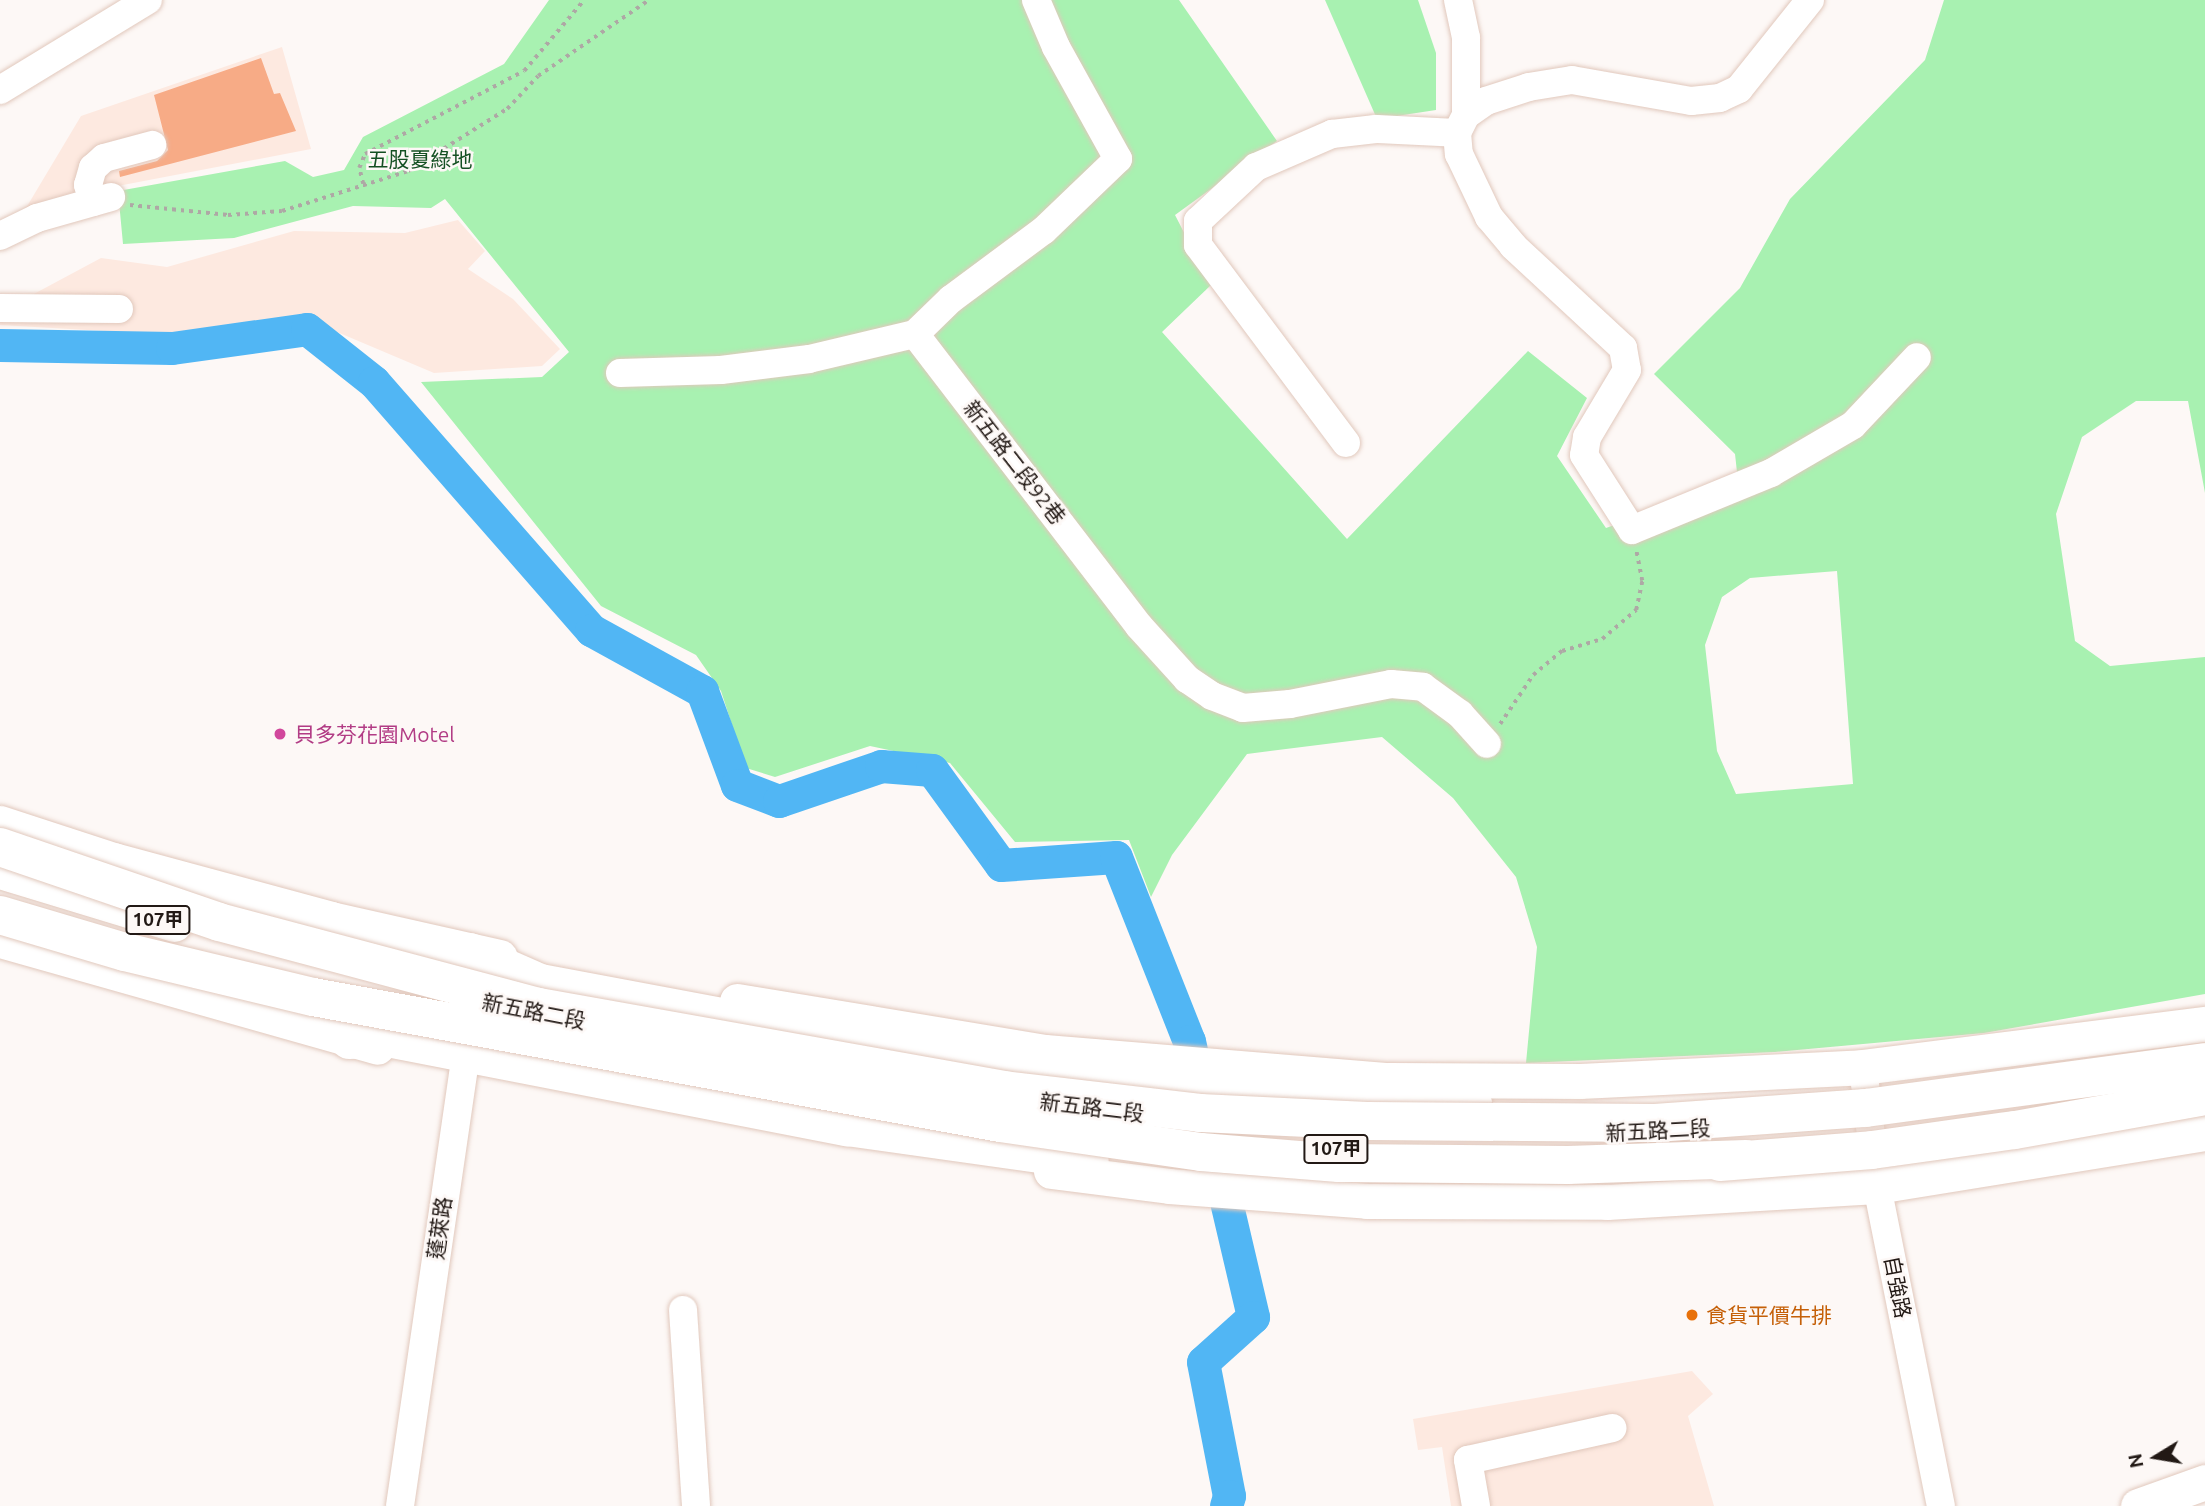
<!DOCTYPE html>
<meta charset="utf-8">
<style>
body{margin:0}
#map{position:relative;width:2205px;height:1506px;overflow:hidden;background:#fdf8f6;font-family:Ubuntu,"Noto Sans TC",sans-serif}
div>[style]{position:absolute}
.built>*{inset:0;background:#fde9e0}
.green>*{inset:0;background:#a8f1b1}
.river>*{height:33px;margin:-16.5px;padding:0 16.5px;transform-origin:16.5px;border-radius:16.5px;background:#51b6f4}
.building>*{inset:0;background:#f7ab86}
.path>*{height:3.5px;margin-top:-1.75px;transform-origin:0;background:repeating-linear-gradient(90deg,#aea8a5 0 3.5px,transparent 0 8.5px)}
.roads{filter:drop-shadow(0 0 2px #e1c8bc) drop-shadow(0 0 2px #e1c8bc)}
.minor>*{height:28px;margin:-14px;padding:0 14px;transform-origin:14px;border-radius:14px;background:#fff}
.major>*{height:35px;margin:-17.5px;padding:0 17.5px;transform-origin:17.5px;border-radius:17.5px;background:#fff}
.highway>*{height:38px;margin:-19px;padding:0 19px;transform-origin:19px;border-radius:19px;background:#fff}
.bridges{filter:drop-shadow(0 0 2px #e1c8bc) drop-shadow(0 0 2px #e1c8bc)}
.highway-bridge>*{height:38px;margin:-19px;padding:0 19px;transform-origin:19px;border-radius:19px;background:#fff}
.dots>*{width:19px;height:19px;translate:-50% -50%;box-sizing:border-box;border:4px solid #fdf8f6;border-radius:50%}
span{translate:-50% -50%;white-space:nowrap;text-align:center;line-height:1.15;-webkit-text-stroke:5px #fdf8f6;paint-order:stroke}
.shield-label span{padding:2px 5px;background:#fdf8f6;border:2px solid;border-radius:5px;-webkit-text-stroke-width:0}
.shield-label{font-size:19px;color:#221915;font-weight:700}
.park-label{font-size:21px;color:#145022}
.street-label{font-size:21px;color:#221915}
.hotel-label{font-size:21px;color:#b23c85}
.left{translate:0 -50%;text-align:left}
.food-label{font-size:21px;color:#c56008}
.north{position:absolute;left:2121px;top:1422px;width:70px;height:70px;-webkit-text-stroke:5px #fdf8f6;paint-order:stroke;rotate:259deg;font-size:19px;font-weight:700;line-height:28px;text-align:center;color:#221915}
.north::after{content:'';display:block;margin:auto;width:24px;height:32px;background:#221915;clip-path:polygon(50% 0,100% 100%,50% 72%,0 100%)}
</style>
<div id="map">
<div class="built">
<i style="clip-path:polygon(282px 47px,311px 149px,76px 194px,23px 213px,81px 116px)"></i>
<i style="clip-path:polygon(458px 220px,485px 251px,468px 269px,513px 299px,560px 349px,542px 366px,434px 373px,304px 318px,157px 334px,0 325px,0 302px,17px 303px,101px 258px,167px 267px,294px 231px,405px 233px)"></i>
<i style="clip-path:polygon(1692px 1371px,1713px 1394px,1688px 1416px,1714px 1506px,1451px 1506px,1442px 1447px,1418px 1450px,1413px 1419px)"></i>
</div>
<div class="green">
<i style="clip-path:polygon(evenodd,549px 0,1179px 0,1277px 141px,1175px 215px,1211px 285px,1162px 332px,1347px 539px,1528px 351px,1587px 398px,1557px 456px,1606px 528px,1738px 481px,1735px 454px,1654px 374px,1740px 288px,1790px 199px,1925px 60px,1944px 0,2205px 0,2205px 493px,2188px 401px,2136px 401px,2082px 437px,2056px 514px,2075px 641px,2110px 666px,2205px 657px,2205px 994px,1984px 1033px,1775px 1052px,1526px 1063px,1537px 947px,1516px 877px,1453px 798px,1382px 737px,1247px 754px,1172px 855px,1151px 897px,1129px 840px,1015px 842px,950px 763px,870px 746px,775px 777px,746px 768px,721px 691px,696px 655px,601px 606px,421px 382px,542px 377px,569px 352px,445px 199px,431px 208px,353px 206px,234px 238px,123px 244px,118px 191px,285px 161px,313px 177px,344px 170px,363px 137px,504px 64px,549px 0,1837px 571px,1853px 784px,1736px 794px,1717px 751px,1705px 645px,1722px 597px,1750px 578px,1837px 571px)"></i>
<i style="clip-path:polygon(1325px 0,1418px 0,1436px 53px,1436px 110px,1377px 119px)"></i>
</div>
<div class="river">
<i style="left:0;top:345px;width:172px;rotate:1deg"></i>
<i style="left:172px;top:348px;width:136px;rotate:-8deg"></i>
<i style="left:307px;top:329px;width:85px;rotate:38.3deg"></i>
<i style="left:374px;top:382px;width:330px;rotate:48.8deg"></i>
<i style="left:591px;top:630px;width:127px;rotate:28.8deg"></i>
<i style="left:702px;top:691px;width:100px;rotate:69.6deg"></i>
<i style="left:737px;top:785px;width:45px;rotate:20.9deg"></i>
<i style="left:779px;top:801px;width:108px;rotate:-18.9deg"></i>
<i style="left:881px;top:766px;width:51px;rotate:4.5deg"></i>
<i style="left:932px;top:770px;width:117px;rotate:54deg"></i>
<i style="left:1001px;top:865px;width:115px;rotate:-4deg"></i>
<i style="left:1116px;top:857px;width:198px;rotate:68.4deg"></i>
<i style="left:1189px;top:1041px;width:51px;rotate:77.6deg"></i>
<i style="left:1217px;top:1163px;width:158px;rotate:76.8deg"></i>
<i style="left:1253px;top:1317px;width:67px;rotate:138deg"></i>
<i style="left:1203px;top:1362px;width:136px;rotate:79deg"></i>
<i style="left:1229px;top:1496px;width:10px;rotate:107deg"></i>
</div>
<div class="building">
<i style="clip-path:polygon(261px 58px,274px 94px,280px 93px,296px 131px,120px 177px,119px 171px,157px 161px,168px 150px,154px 95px)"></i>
</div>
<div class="path">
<i style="left:363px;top:184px;width:16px;rotate:-104deg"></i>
<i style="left:359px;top:168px;width:15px;rotate:-67deg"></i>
<i style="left:365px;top:154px;width:179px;rotate:-27.6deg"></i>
<i style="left:524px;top:71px;width:93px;rotate:-49.8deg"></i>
<i style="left:130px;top:205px;width:99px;rotate:5.8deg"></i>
<i style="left:228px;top:215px;width:54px;rotate:-4.2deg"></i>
<i style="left:282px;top:211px;width:132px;rotate:-17.6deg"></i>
<i style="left:408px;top:171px;width:117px;rotate:-32.1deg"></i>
<i style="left:507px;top:109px;width:45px;rotate:-46.8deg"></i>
<i style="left:538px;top:76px;width:135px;rotate:-34.4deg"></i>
<i style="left:1500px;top:724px;width:59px;rotate:-56deg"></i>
<i style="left:1533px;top:675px;width:38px;rotate:-40deg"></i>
<i style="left:1562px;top:651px;width:42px;rotate:-16.7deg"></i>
<i style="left:1602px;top:639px;width:45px;rotate:-40.5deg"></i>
<i style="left:1636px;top:610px;width:30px;rotate:-78deg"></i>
<i style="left:1642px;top:581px;width:33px;rotate:-101deg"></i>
</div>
<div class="roads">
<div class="minor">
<i style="left:1036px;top:0;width:51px;rotate:66.9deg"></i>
<i style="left:1056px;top:47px;width:128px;rotate:61deg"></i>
<i style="left:1118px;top:159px;width:103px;rotate:136.2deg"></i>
<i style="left:1044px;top:230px;width:116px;rotate:143.4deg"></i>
<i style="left:951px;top:299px;width:50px;rotate:135.8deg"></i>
<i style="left:915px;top:334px;width:368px;rotate:52.5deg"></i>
<i style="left:1139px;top:626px;width:72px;rotate:47.8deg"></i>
<i style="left:1187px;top:679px;width:30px;rotate:34deg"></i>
<i style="left:1212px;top:696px;width:33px;rotate:21deg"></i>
<i style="left:1243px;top:708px;width:47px;rotate:-4.9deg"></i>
<i style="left:1290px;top:704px;width:103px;rotate:-11.2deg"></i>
<i style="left:1391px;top:684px;width:32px;rotate:5deg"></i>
<i style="left:1423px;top:687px;width:46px;rotate:36.1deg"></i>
<i style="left:1460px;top:714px;width:40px;rotate:48deg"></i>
<i style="left:1458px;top:0;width:39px;rotate:78deg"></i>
<i style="left:1466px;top:38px;width:77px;rotate:90deg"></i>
<i style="left:1810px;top:0;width:114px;rotate:128.6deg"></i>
<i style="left:1739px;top:89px;width:21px;rotate:155deg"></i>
<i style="left:1720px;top:98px;width:29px;rotate:174deg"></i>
<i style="left:1691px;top:101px;width:121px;rotate:-170deg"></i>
<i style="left:1572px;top:80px;width:44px;rotate:170.8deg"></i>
<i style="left:1529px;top:87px;width:45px;rotate:162deg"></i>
<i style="left:1486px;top:101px;width:24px;rotate:145deg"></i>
<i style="left:1466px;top:115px;width:20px;rotate:117deg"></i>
<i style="left:1457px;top:133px;width:21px;rotate:85deg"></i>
<i style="left:1459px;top:154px;width:70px;rotate:64.5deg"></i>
<i style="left:1489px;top:217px;width:38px;rotate:50deg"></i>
<i style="left:1513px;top:246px;width:150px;rotate:42.8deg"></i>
<i style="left:1623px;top:348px;width:22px;rotate:80deg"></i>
<i style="left:1627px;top:370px;width:78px;rotate:120.8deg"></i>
<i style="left:1587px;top:437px;width:18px;rotate:99deg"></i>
<i style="left:1584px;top:455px;width:89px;rotate:57.4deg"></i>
<i style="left:1632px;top:530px;width:150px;rotate:-22.3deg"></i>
<i style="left:1771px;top:473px;width:95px;rotate:-30.3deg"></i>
<i style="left:1853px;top:425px;width:93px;rotate:-46.7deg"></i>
<i style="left:0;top:90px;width:173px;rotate:-31.3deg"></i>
<i style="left:93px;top:202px;width:18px;rotate:-106deg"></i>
<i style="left:88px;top:185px;width:18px;rotate:-74deg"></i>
<i style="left:93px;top:168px;width:15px;rotate:-42deg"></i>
<i style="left:104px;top:158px;width:50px;rotate:-15.2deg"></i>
<i style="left:0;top:236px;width:41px;rotate:-25.9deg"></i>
<i style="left:37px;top:218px;width:77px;rotate:-15.8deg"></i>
<i style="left:0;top:308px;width:119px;rotate:0.5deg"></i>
<i style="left:620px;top:373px;width:101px;rotate:-1.7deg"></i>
<i style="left:721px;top:370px;width:89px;rotate:-7.1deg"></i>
<i style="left:809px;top:359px;width:109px;rotate:-13.3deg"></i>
<i style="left:1346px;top:443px;width:247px;rotate:-126.8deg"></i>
<i style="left:1198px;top:245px;width:24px;rotate:-90deg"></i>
<i style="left:1198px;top:221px;width:79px;rotate:-43deg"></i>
<i style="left:1256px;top:167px;width:83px;rotate:-23.5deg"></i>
<i style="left:1332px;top:134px;width:44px;rotate:-6.5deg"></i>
<i style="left:1376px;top:129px;width:81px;rotate:2.8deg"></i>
<i style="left:1863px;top:1067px;width:120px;rotate:83.3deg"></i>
<i style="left:1877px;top:1186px;width:326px;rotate:78.7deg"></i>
<i style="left:683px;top:1310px;width:196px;rotate:86.2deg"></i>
<i style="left:400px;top:1506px;width:477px;rotate:-81.7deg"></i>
<i style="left:1476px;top:1506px;width:47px;rotate:-99.9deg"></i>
<i style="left:1468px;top:1460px;width:148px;rotate:-12.5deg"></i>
</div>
<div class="major">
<i style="left:0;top:823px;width:119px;rotate:18.1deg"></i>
<i style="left:113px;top:860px;width:226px;rotate:15.1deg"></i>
<i style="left:331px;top:919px;width:173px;rotate:12.7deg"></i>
<i style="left:0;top:871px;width:182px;rotate:16.9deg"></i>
<i style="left:0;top:940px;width:392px;rotate:15.8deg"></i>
<i style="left:737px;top:1001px;width:312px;rotate:9.4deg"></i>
<i style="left:1045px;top:1052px;width:344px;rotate:4.7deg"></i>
<i style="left:1388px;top:1080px;width:192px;rotate:0.3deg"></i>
<i style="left:1580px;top:1081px;width:283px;rotate:-2.8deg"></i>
<i style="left:1863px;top:1067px;width:345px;rotate:-7.2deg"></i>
<i style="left:1051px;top:1171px;width:119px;rotate:7.2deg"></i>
<i style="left:1169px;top:1186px;width:199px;rotate:4.3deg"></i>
<i style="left:1367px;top:1201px;width:240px;rotate:0.2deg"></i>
<i style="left:1607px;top:1202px;width:270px;rotate:-3.4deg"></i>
<i style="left:1877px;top:1186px;width:332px;rotate:-9.2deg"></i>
<i style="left:2138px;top:1506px;width:71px;rotate:-19.7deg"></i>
</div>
<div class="highway">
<i style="left:470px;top:952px;width:77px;rotate:23.9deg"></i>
<i style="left:540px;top:983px;width:466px;rotate:10.6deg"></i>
<i style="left:998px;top:1069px;width:221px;rotate:6deg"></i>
<i style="left:1218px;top:1092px;width:256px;rotate:3.1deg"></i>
<i style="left:349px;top:1040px;width:39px;rotate:-3deg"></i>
<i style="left:388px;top:1038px;width:469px;rotate:11deg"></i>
<i style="left:848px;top:1127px;width:244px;rotate:8deg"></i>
</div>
</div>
<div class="bridges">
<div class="highway-bridge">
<i style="left:0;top:847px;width:231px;rotate:18.9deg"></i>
<i style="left:219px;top:922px;width:331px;rotate:14.9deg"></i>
<i style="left:539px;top:1007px;width:472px;rotate:10.1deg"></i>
<i style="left:1004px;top:1090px;width:197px;rotate:6.7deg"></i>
<i style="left:1200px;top:1113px;width:167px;rotate:2.7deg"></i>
<i style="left:1367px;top:1121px;width:288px;rotate:0.4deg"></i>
<i style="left:1655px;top:1123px;width:212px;rotate:-4.1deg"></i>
<i style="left:1866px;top:1108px;width:342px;rotate:-7.7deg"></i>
<i style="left:0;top:915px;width:130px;rotate:16.5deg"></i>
<i style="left:125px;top:952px;width:193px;rotate:13.5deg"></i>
<i style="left:313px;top:997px;width:698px;rotate:10.39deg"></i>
<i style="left:1000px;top:1123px;width:203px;rotate:8.2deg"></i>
<i style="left:1201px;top:1152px;width:138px;rotate:4.6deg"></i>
<i style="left:1339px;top:1163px;width:229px;rotate:0.5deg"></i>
<i style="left:1568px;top:1165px;width:178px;rotate:-1.9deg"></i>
<i style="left:1720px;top:1162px;width:152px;rotate:-4.5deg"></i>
<i style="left:1872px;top:1150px;width:144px;rotate:-8deg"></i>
<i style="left:2015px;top:1130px;width:193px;rotate:-10.1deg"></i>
</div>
</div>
<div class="dots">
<i style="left:280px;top:734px;background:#d1479c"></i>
<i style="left:1692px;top:1315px;background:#e8710a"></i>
</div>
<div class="shield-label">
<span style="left:158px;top:920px">107甲</span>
<span style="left:1336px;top:1149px">107甲</span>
</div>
<div class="park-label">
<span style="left:420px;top:159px">五股夏綠地</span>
</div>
<div class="street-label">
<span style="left:1015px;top:462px;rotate:52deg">新五路二段92巷</span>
<span style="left:534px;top:1011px;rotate:11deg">新五路二段</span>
<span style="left:1092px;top:1107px;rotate:7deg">新五路二段</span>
<span style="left:1658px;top:1130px;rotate:-3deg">新五路二段</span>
<span style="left:439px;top:1228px;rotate:-82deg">蓬萊路</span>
<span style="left:1898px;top:1287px;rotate:79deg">自強路</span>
</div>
<div class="hotel-label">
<span class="left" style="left:294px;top:734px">貝多芬花園Motel</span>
</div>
<div class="food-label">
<span class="left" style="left:1706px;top:1315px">食貨平價牛排</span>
</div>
<div class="north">N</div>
</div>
